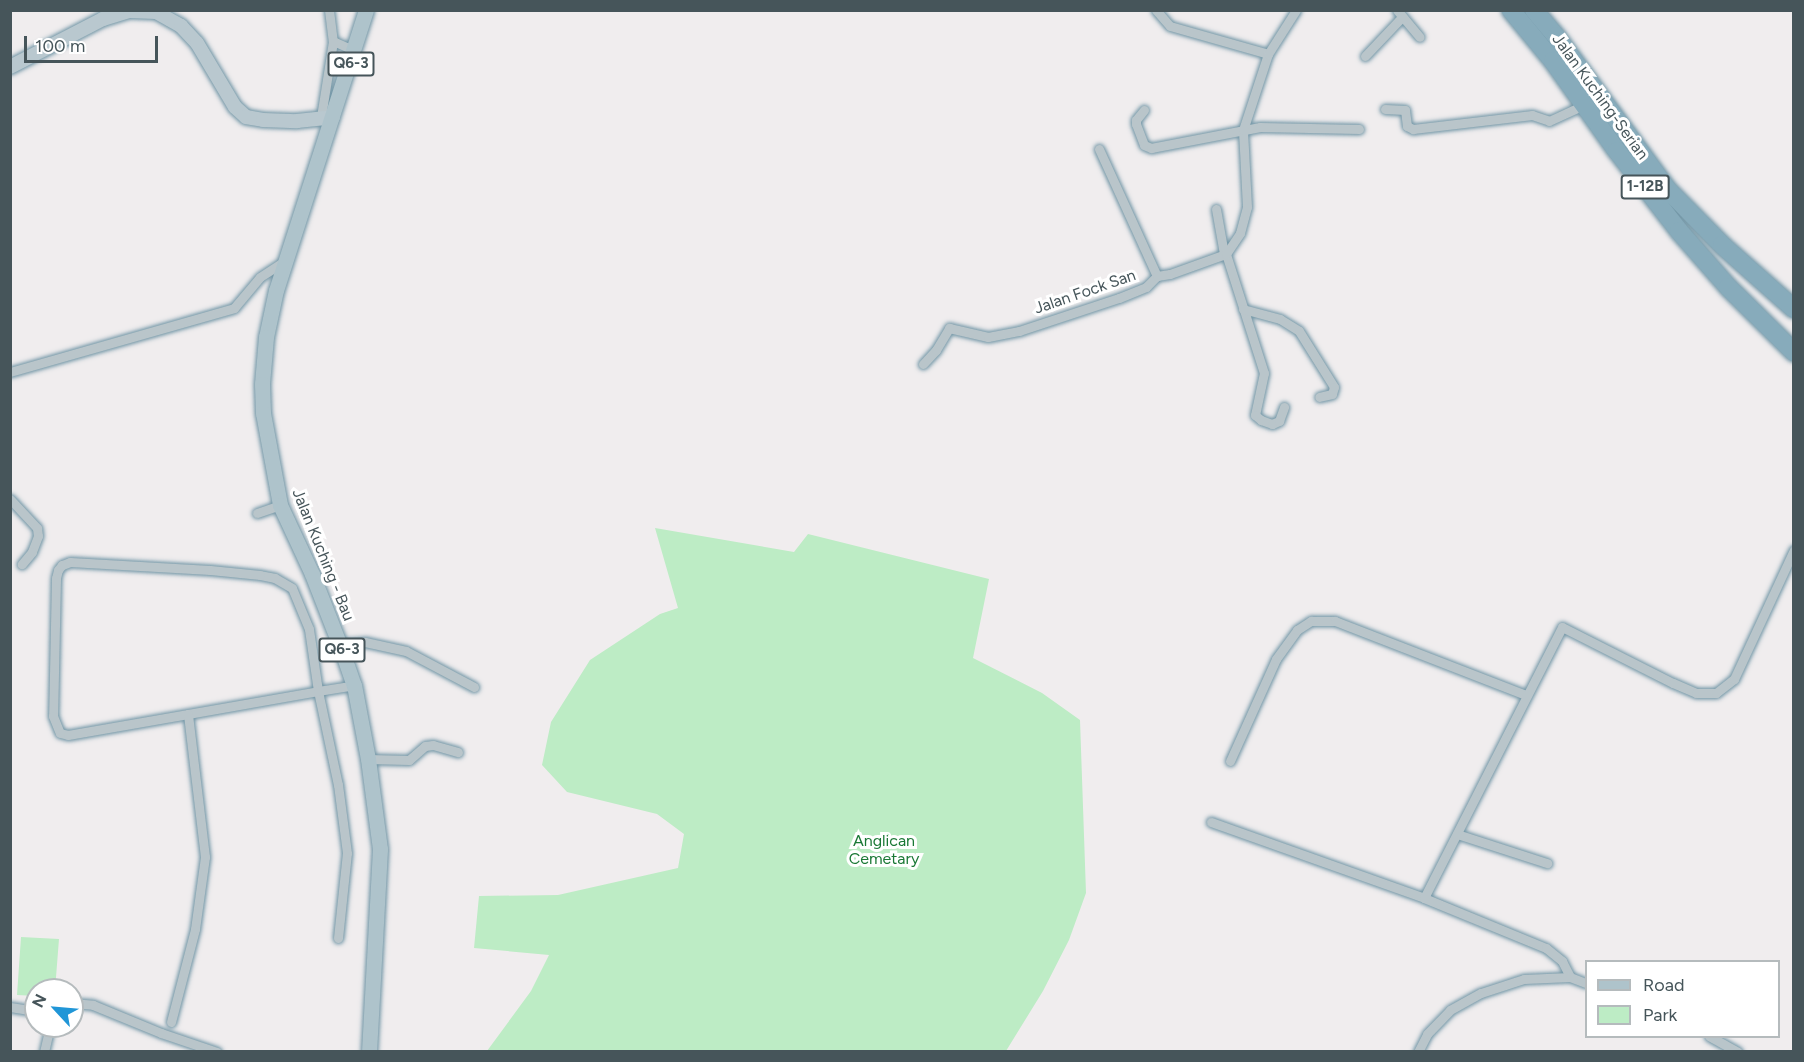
<!DOCTYPE html>
<style>
body{margin:0}
#map{position:relative;width:1804px;height:1062px;overflow:hidden;background:#f0edee;font-family:Figtree,sans-serif}
div>[style]{position:absolute}
.green>*{inset:0;background:#bdecc5}
.roads{filter:drop-shadow(0 0 2px #7296a6) drop-shadow(0 0 2px #7296a6)}
.street>*{height:9px;margin:-4.5px;padding:0 4.5px;transform-origin:4.5px;border-radius:4.5px;background:#b9c5ca}
.secondary>*{height:14px;margin:-7px;padding:0 7px;transform-origin:7px;border-radius:7px;background:#b9c8cf}
.primary>*{height:15px;margin:-7.5px;padding:0 7.5px;transform-origin:7.5px;border-radius:7.5px;background:#aec3cb}
.highway>*{height:18px;margin:-9px;padding:0 9px;transform-origin:9px;border-radius:9px;background:#87abbb}
span{translate:-50% -50%;white-space:nowrap;text-align:center;line-height:1.15;-webkit-text-stroke:6px #fff;paint-order:stroke}
.shield-label span{padding:2px 4px;background:#fff;border:2px solid;border-radius:4px;-webkit-text-stroke-width:0}
.shield-label{font-size:15px;color:#46555a;font-weight:700}
.street-label{font-size:16px;color:#46555a}
.park-label{font-size:16px;color:#1a7835}
.frame{position:absolute;inset:0;border:12px solid #46555a;pointer-events:none}
.legend{position:absolute;left:1585px;top:960px;width:195px;height:78px;box-sizing:border-box;background:#fff;border:2px solid #b5bbbd;margin:0;padding:8px 10px;list-style:none;font-size:18px;color:#46555a}
.legend li{display:flex;align-items:center;gap:12px;height:30px}
.legend b{width:30px;border:2px solid #b5bbbd}
.north{position:absolute;left:24px;top:978px;width:60px;height:60px;box-sizing:border-box;background:#fff;border:2px solid #b5bbbd;border-radius:50%;rotate:296deg;font-size:16px;font-weight:700;line-height:24px;text-align:center;color:#46555a}
.north::after{content:'';display:block;margin:auto;width:21px;height:27px;background:#2096d7;clip-path:polygon(50% 0,100% 100%,50% 72%,0 100%)}
.scale{position:absolute;left:24px;top:36px;width:134px;height:27px;box-sizing:border-box;border:3px solid #46555a;border-top:0;padding-left:8px;font-size:18px;line-height:21px;white-space:nowrap;color:#46555a;-webkit-text-stroke:4px #fff;paint-order:stroke}
</style>
<div id="map">
<div class="green">
<i style="clip-path:polygon(655px 528px,794px 552px,808px 534px,989px 579px,973px 658px,1042px 693px,1080px 720px,1086px 893px,1069px 940px,1043px 991px,1006px 1051px,487px 1051px,531px 991px,549px 955px,474px 948px,479px 896px,558px 895px,678px 868px,684px 834px,657px 814px,567px 792px,542px 765px,551px 722px,590px 660px,660px 614px,678px 608px)"></i>
<i style="clip-path:polygon(21px 937px,59px 939px,55px 990px,36px 990px,36px 996px,17px 995px)"></i>
</div>
<div class="roads">
<div class="street">
<i style="left:329px;top:10px;width:31px;rotate:83deg"></i>
<i style="left:333px;top:41px;width:24px;rotate:24deg"></i>
<i style="left:1156px;top:10px;width:21px;rotate:49deg"></i>
<i style="left:1170px;top:26px;width:102px;rotate:15.9deg"></i>
<i style="left:1397px;top:10px;width:35px;rotate:50deg"></i>
<i style="left:1365px;top:56px;width:54px;rotate:-46.5deg"></i>
<i style="left:1385px;top:109px;width:20px;rotate:3deg"></i>
<i style="left:1405px;top:110px;width:16px;rotate:83deg"></i>
<i style="left:1407px;top:126px;width:7px;rotate:27deg"></i>
<i style="left:1413px;top:129px;width:120px;rotate:-6.7deg"></i>
<i style="left:1532px;top:115px;width:18px;rotate:19deg"></i>
<i style="left:1549px;top:121px;width:41px;rotate:-24.7deg"></i>
<i style="left:1144px;top:110px;width:13px;rotate:129deg"></i>
<i style="left:1136px;top:120px;width:4px;rotate:90deg"></i>
<i style="left:1136px;top:124px;width:22px;rotate:69deg"></i>
<i style="left:1144px;top:145px;width:8px;rotate:23deg"></i>
<i style="left:1151px;top:148px;width:111px;rotate:-10.9deg"></i>
<i style="left:1260px;top:127px;width:99px;rotate:1.2deg"></i>
<i style="left:321px;top:117px;width:77px;rotate:-81deg"></i>
<i style="left:1099px;top:149px;width:140px;rotate:65.5deg"></i>
<i style="left:1216px;top:209px;width:46px;rotate:79.9deg"></i>
<i style="left:1226px;top:254px;width:125px;rotate:72.3deg"></i>
<i style="left:1264px;top:373px;width:43px;rotate:102.1deg"></i>
<i style="left:1255px;top:415px;width:8px;rotate:40deg"></i>
<i style="left:1261px;top:420px;width:12px;rotate:20deg"></i>
<i style="left:1272px;top:424px;width:8px;rotate:-23deg"></i>
<i style="left:1279px;top:421px;width:15px;rotate:-70deg"></i>
<i style="left:1243px;top:309px;width:38px;rotate:15deg"></i>
<i style="left:1280px;top:319px;width:22px;rotate:32deg"></i>
<i style="left:1299px;top:331px;width:66px;rotate:58deg"></i>
<i style="left:1334px;top:387px;width:7px;rotate:106deg"></i>
<i style="left:1332px;top:394px;width:13px;rotate:167deg"></i>
<i style="left:923px;top:364px;width:19px;rotate:-47deg"></i>
<i style="left:936px;top:350px;width:26px;rotate:-59deg"></i>
<i style="left:949px;top:328px;width:40px;rotate:13deg"></i>
<i style="left:988px;top:337px;width:32px;rotate:-11deg"></i>
<i style="left:1019px;top:331px;width:105px;rotate:-18.3deg"></i>
<i style="left:1119px;top:298px;width:29px;rotate:-22deg"></i>
<i style="left:1146px;top:287px;width:16px;rotate:-45deg"></i>
<i style="left:1157px;top:276px;width:13px;rotate:-9deg"></i>
<i style="left:1170px;top:274px;width:59px;rotate:-19.7deg"></i>
<i style="left:1226px;top:254px;width:25px;rotate:-56deg"></i>
<i style="left:1240px;top:233px;width:27px;rotate:-75deg"></i>
<i style="left:1247px;top:207px;width:77px;rotate:-93deg"></i>
<i style="left:1243px;top:130px;width:80px;rotate:-71.8deg"></i>
<i style="left:1268px;top:54px;width:52px;rotate:-57.5deg"></i>
<i style="left:10px;top:372px;width:233px;rotate:-15.9deg"></i>
<i style="left:234px;top:308px;width:40px;rotate:-50deg"></i>
<i style="left:260px;top:277px;width:31px;rotate:-33deg"></i>
<i style="left:10px;top:499px;width:40px;rotate:47deg"></i>
<i style="left:37px;top:528px;width:8px;rotate:83deg"></i>
<i style="left:38px;top:536px;width:17px;rotate:111deg"></i>
<i style="left:32px;top:552px;width:16px;rotate:130deg"></i>
<i style="left:257px;top:513px;width:24px;rotate:-19deg"></i>
<i style="left:339px;top:644px;width:26px;rotate:-4deg"></i>
<i style="left:365px;top:642px;width:42px;rotate:12.4deg"></i>
<i style="left:406px;top:651px;width:77px;rotate:27.9deg"></i>
<i style="left:368px;top:759px;width:41px;rotate:1.4deg"></i>
<i style="left:409px;top:760px;width:21px;rotate:-41deg"></i>
<i style="left:425px;top:746px;width:8px;rotate:-7deg"></i>
<i style="left:433px;top:745px;width:26px;rotate:16deg"></i>
<i style="left:1230px;top:761px;width:112px;rotate:-65.7deg"></i>
<i style="left:1276px;top:659px;width:36px;rotate:-54deg"></i>
<i style="left:1297px;top:630px;width:17px;rotate:-33deg"></i>
<i style="left:1311px;top:621px;width:24px"></i>
<i style="left:1335px;top:621px;width:205px;rotate:21.2deg"></i>
<i style="left:1211px;top:822px;width:226px;rotate:19.6deg"></i>
<i style="left:1424px;top:898px;width:132px;rotate:22.3deg"></i>
<i style="left:1546px;top:948px;width:21px;rotate:39deg"></i>
<i style="left:1562px;top:961px;width:18px;rotate:63deg"></i>
<i style="left:1457px;top:834px;width:95px;rotate:17.9deg"></i>
<i style="left:1424px;top:898px;width:304px;rotate:-63deg"></i>
<i style="left:1562px;top:627px;width:124px;rotate:26.8deg"></i>
<i style="left:1673px;top:683px;width:25px;rotate:23deg"></i>
<i style="left:1696px;top:693px;width:20px"></i>
<i style="left:1716px;top:693px;width:23px;rotate:-38deg"></i>
<i style="left:1734px;top:679px;width:142px;rotate:-65.1deg"></i>
<i style="left:338px;top:938px;width:85px;rotate:-84deg"></i>
<i style="left:347px;top:853px;width:69px;rotate:-97.5deg"></i>
<i style="left:338px;top:785px;width:96px;rotate:-102deg"></i>
<i style="left:318px;top:691px;width:63px;rotate:-98.3deg"></i>
<i style="left:309px;top:629px;width:44px;rotate:-112.5deg"></i>
<i style="left:292px;top:588px;width:20px;rotate:-150deg"></i>
<i style="left:275px;top:578px;width:15px;rotate:-169deg"></i>
<i style="left:260px;top:575px;width:50px;rotate:-174.3deg"></i>
<i style="left:210px;top:570px;width:140px;rotate:-176.7deg"></i>
<i style="left:70px;top:562px;width:9px;rotate:159deg"></i>
<i style="left:62px;top:565px;width:6px;rotate:129deg"></i>
<i style="left:58px;top:570px;width:8px;rotate:104deg"></i>
<i style="left:56px;top:578px;width:138px;rotate:91.2deg"></i>
<i style="left:53px;top:716px;width:18px;rotate:68deg"></i>
<i style="left:60px;top:733px;width:8px;rotate:14deg"></i>
<i style="left:68px;top:735px;width:122px;rotate:-9.9deg"></i>
<i style="left:188px;top:714px;width:132px;rotate:-10deg"></i>
<i style="left:318px;top:691px;width:36px;rotate:-9deg"></i>
<i style="left:72px;top:1003px;width:21px;rotate:5deg"></i>
<i style="left:93px;top:1005px;width:74px;rotate:22.4deg"></i>
<i style="left:161px;top:1033px;width:59px;rotate:18.7deg"></i>
<i style="left:10px;top:1007px;width:26px;rotate:9deg"></i>
<i style="left:171px;top:1022px;width:96px;rotate:-75.5deg"></i>
<i style="left:195px;top:929px;width:73px;rotate:-82.1deg"></i>
<i style="left:205px;top:857px;width:144px;rotate:-96.8deg"></i>
<i style="left:1709px;top:1036px;width:33px;rotate:29deg"></i>
<i style="left:44px;top:1052px;width:27px;rotate:-77deg"></i>
<i style="left:1418px;top:1052px;width:20px;rotate:-63deg"></i>
<i style="left:1427px;top:1034px;width:33px;rotate:-46deg"></i>
<i style="left:1450px;top:1010px;width:35px;rotate:-29deg"></i>
<i style="left:1481px;top:993px;width:45px;rotate:-18deg"></i>
<i style="left:1524px;top:979px;width:46px;rotate:-2.5deg"></i>
<i style="left:1570px;top:977px;width:17px;rotate:21deg"></i>
</div>
<div class="secondary">
<i style="left:10px;top:67px;width:105px;rotate:-27.3deg"></i>
<i style="left:103px;top:19px;width:28px;rotate:-17deg"></i>
<i style="left:130px;top:11px;width:26px;rotate:2deg"></i>
<i style="left:156px;top:12px;width:29px;rotate:29deg"></i>
<i style="left:181px;top:26px;width:23px;rotate:47deg"></i>
<i style="left:197px;top:43px;width:74px;rotate:59.3deg"></i>
<i style="left:235px;top:107px;width:15px;rotate:42deg"></i>
<i style="left:246px;top:117px;width:17px;rotate:10deg"></i>
<i style="left:263px;top:120px;width:34px;rotate:2deg"></i>
<i style="left:297px;top:121px;width:36px;rotate:-6deg"></i>
</div>
<div class="primary">
<i style="left:366px;top:10px;width:294px;rotate:107.8deg"></i>
<i style="left:276px;top:290px;width:48px;rotate:102deg"></i>
<i style="left:266px;top:337px;width:47px;rotate:94.9deg"></i>
<i style="left:262px;top:384px;width:29px;rotate:88deg"></i>
<i style="left:263px;top:413px;width:94px;rotate:79.5deg"></i>
<i style="left:280px;top:505px;width:76px;rotate:65.1deg"></i>
<i style="left:312px;top:574px;width:83px;rotate:68.7deg"></i>
<i style="left:342px;top:651px;width:36px;rotate:71deg"></i>
<i style="left:354px;top:685px;width:75px;rotate:79.3deg"></i>
<i style="left:368px;top:759px;width:91px;rotate:82.4deg"></i>
<i style="left:380px;top:849px;width:203px;rotate:93.1deg"></i>
</div>
<div class="highway">
<i style="left:1511px;top:10px;width:66px;rotate:50.5deg"></i>
<i style="left:1553px;top:61px;width:110px;rotate:54.6deg"></i>
<i style="left:1617px;top:151px;width:101px;rotate:52.2deg"></i>
<i style="left:1679px;top:231px;width:74px;rotate:48.8deg"></i>
<i style="left:1728px;top:287px;width:93px;rotate:44.6deg"></i>
<i style="left:1534px;top:10px;width:34px;rotate:50deg"></i>
<i style="left:1556px;top:36px;width:190px;rotate:54deg"></i>
<i style="left:1668px;top:190px;width:77px;rotate:45.5deg"></i>
<i style="left:1722px;top:245px;width:96px;rotate:41.6deg"></i>
</div>
</div>
<div class="shield-label">
<span style="left:351px;top:64px">Q6-3</span>
<span style="left:1645px;top:187px">1-12B</span>
<span style="left:342px;top:650px">Q6-3</span>
</div>
<div class="street-label">
<span style="left:1600px;top:97px;rotate:54deg">Jalan Kuching-Serian</span>
<span style="left:1085px;top:292px;rotate:-19deg">Jalan Fock San</span>
<span style="left:323px;top:555px;rotate:68deg">Jalan Kuching - Bau</span>
</div>
<div class="park-label">
<span style="left:884px;top:850px">Anglican<br>Cemetary</span>
</div>
<div class="frame"></div>
<ul class="legend">
<li><b style="height:8px;background:#aec3cb"></b>Road</li>
<li><b style="height:16px;background:#bdecc5"></b>Park</li>
</ul>
<div class="north">N</div>
<div class="scale">100 m</div>
</div>
